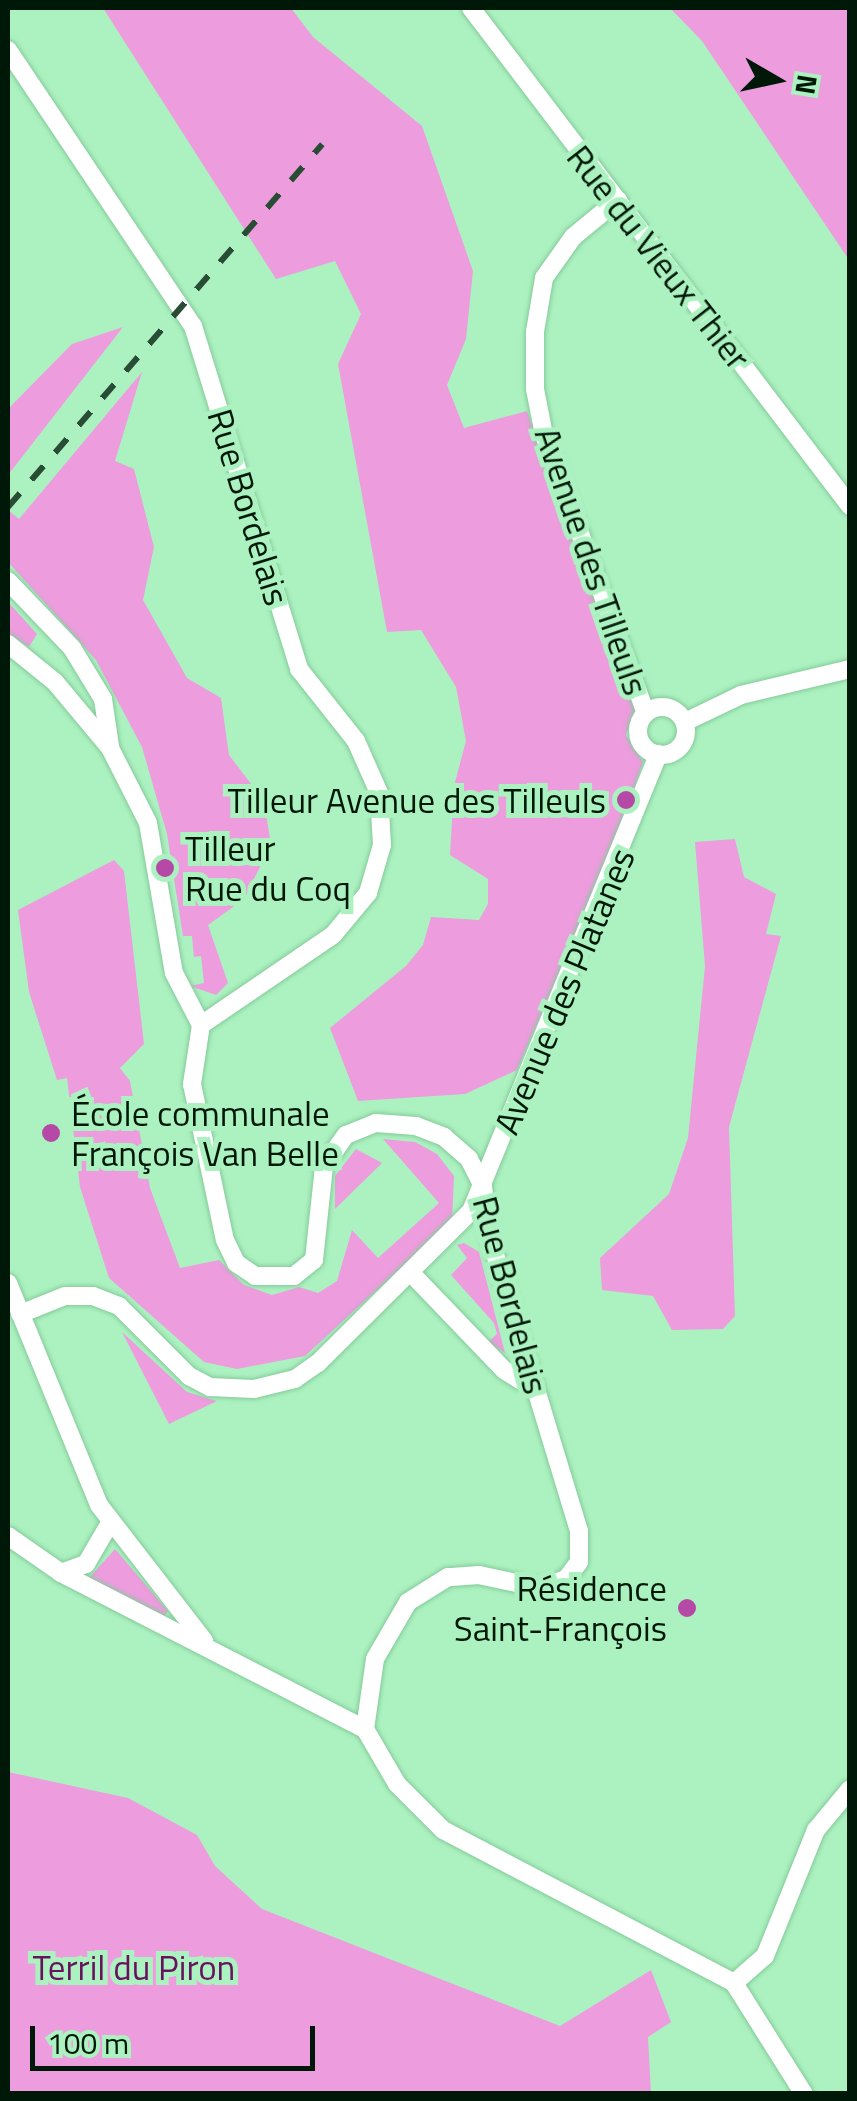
<!DOCTYPE html>
<meta charset="utf-8">
<style>
body{margin:0}
#map{position:relative;width:857px;height:2101px;overflow:hidden;background:#acf2c1;font-family:"Titillium Web",sans-serif}
div>[style]{position:absolute}
.green>*{inset:0;background:#ed9cde}
.roads{filter:drop-shadow(0 0 2px #85ca9a) drop-shadow(0 0 2px #85ca9a)}
.street>*{height:18px;margin:-9px;padding:0 9px;transform-origin:9px;border-radius:9px;background:#fff}
.street>.ring{margin:-9px;padding:0;box-sizing:content-box;background:none;border:18px solid #fff;border-radius:50%}
.rail>*{height:6px;margin-top:-3px;transform-origin:0;background:repeating-linear-gradient(90deg,#294c34 0 18px,transparent 0 36px)}
.dots>*{width:28px;height:28px;translate:-50% -50%;box-sizing:border-box;border:5px solid #acf2c1;border-radius:50%}
span{translate:-50% -50%;white-space:nowrap;text-align:center;line-height:1.15;-webkit-text-stroke:10px #acf2c1;paint-order:stroke}
.street-label{font-size:35px;color:#001808}
.poi-label{font-size:35px;color:#001808}
.right{translate:-100% -50%;text-align:right}
.left{translate:0 -50%;text-align:left}
.park-label{font-size:35px;color:#68125e}
.frame{position:absolute;inset:0;border:10px solid #001808;pointer-events:none}
.north{position:absolute;left:727px;top:30px;width:100px;height:100px;-webkit-text-stroke:8px #acf2c1;paint-order:stroke;rotate:99deg;font-size:28px;font-weight:700;line-height:40px;text-align:center;color:#001808}
.north::after{content:'';display:block;margin:auto;width:35px;height:45px;background:#001808;clip-path:polygon(50% 0,100% 100%,50% 72%,0 100%)}
.scale{position:absolute;left:30px;top:2026px;width:285px;height:45px;box-sizing:border-box;border:5px solid #001808;border-top:0;padding-left:12px;font-size:30px;line-height:35px;white-space:nowrap;color:#001808;-webkit-text-stroke:8px #acf2c1;paint-order:stroke}
</style>
<div id="map">
<div class="green">
<i style="clip-path:polygon(103px 8px,291px 8px,313px 37px,422px 126px,473px 271px,466px 339px,447px 385px,464px 428px,527px 411px,636px 707px,626px 735px,643px 762px,615px 845px,517px 1070px,465px 1094px,358px 1101px,330px 1028px,406px 966px,423px 945px,431px 917px,479px 920px,488px 904px,488px 879px,450px 855px,454px 786px,466px 741px,456px 687px,421px 630px,387px 632px,338px 364px,361px 314px,335px 261px,276px 279px)"></i>
<i style="clip-path:polygon(670px 8px,849px 8px,849px 260px,702px 41px)"></i>
<i style="clip-path:polygon(123px 327px,8px 475px,8px 409px,72px 344px)"></i>
<i style="clip-path:polygon(142px 372px,115px 461px,134px 469px,154px 547px,143px 600px,187px 678px,221px 698px,229px 755px,264px 801px,271px 845px,244px 899px,208px 925px,228px 983px,216px 995px,190px 986px,204px 983px,201px 956px,194px 957px,192px 936px,183px 936px,167px 834px,142px 747px,96px 660px,8px 562px,8px 510px,19px 519px)"></i>
<i style="clip-path:polygon(8px 602px,37px 634px,29px 647px,8px 633px)"></i>
<i style="clip-path:polygon(735px 839px,744px 877px,776px 894px,766px 934px,781px 936px,729px 1127px,735px 1316px,723px 1329px,672px 1330px,653px 1296px,602px 1290px,600px 1258px,669px 1194px,688px 1138px,705px 966px,695px 842px)"></i>
<i style="clip-path:polygon(114px 860px,124px 871px,144px 1044px,120px 1068px,130px 1081px,150px 1188px,180px 1268px,219px 1260px,244px 1285px,272px 1295px,299px 1287px,318px 1293px,337px 1281px,352px 1230px,378px 1258px,439px 1203px,383px 1139px,415px 1142px,437px 1154px,454px 1176px,452px 1221px,305px 1356px,237px 1369px,204px 1362px,109px 1278px,80px 1187px,67px 1078px,57px 1080px,29px 992px,18px 910px)"></i>
<i style="clip-path:polygon(356px 1149px,382px 1163px,335px 1209px,335px 1176px)"></i>
<i style="clip-path:polygon(464px 1243px,479px 1252px,505px 1353px,488px 1342px,497px 1334px,494px 1323px,451px 1275px,467px 1258px,457px 1245px)"></i>
<i style="clip-path:polygon(122px 1332px,187px 1392px,217px 1401px,169px 1424px)"></i>
<i style="clip-path:polygon(115px 1549px,168px 1611px,165px 1616px,89px 1578px)"></i>
<i style="clip-path:polygon(8px 1772px,128px 1798px,197px 1835px,215px 1866px,262px 1909px,560px 2026px,651px 1970px,671px 2022px,648px 2037px,651px 2093px,8px 2093px)"></i>
</div>
<div class="roads">
<div class="street">
<i style="left:471px;top:8px;width:626px;rotate:52.73deg"></i>
<i style="left:8px;top:50px;width:332px;rotate:56.2deg"></i>
<i style="left:193px;top:326px;width:359px;rotate:72.8deg"></i>
<i style="left:299px;top:669px;width:92px;rotate:51.6deg"></i>
<i style="left:356px;top:741px;width:57px;rotate:66.1deg"></i>
<i style="left:379px;top:793px;width:52px;rotate:86.7deg"></i>
<i style="left:382px;top:845px;width:50px;rotate:106.3deg"></i>
<i style="left:368px;top:893px;width:55px;rotate:129.8deg"></i>
<i style="left:333px;top:935px;width:160px;rotate:145.7deg"></i>
<i style="left:201px;top:1025px;width:60px;rotate:98.7deg"></i>
<i style="left:192px;top:1084px;width:159px;rotate:78.1deg"></i>
<i style="left:225px;top:1240px;width:25px;rotate:64deg"></i>
<i style="left:236px;top:1263px;width:23px;rotate:34deg"></i>
<i style="left:255px;top:1276px;width:39px"></i>
<i style="left:294px;top:1276px;width:26px;rotate:-39deg"></i>
<i style="left:314px;top:1260px;width:95px;rotate:-83.9deg"></i>
<i style="left:324px;top:1166px;width:38px;rotate:-55deg"></i>
<i style="left:346px;top:1135px;width:32px;rotate:-22deg"></i>
<i style="left:376px;top:1123px;width:40px;rotate:4.3deg"></i>
<i style="left:416px;top:1126px;width:30px;rotate:21deg"></i>
<i style="left:444px;top:1137px;width:33px;rotate:41deg"></i>
<i style="left:469px;top:1159px;width:31px;rotate:63deg"></i>
<i style="left:483px;top:1187px;width:51px;rotate:82.2deg"></i>
<i style="left:490px;top:1238px;width:306px;rotate:73.1deg"></i>
<i style="left:579px;top:1531px;width:31px;rotate:90deg"></i>
<i style="left:579px;top:1562px;width:21px;rotate:127deg"></i>
<i style="left:566px;top:1579px;width:28px;rotate:161deg"></i>
<i style="left:540px;top:1588px;width:62px;rotate:-168deg"></i>
<i style="left:479px;top:1575px;width:31px;rotate:176deg"></i>
<i style="left:448px;top:1577px;width:47px;rotate:148deg"></i>
<i style="left:408px;top:1602px;width:66px;rotate:120.1deg"></i>
<i style="left:375px;top:1659px;width:71px;rotate:98.1deg"></i>
<i style="left:365px;top:1729px;width:64px;rotate:59.8deg"></i>
<i style="left:397px;top:1784px;width:65px;rotate:45deg"></i>
<i style="left:443px;top:1830px;width:329px;rotate:27.7deg"></i>
<i style="left:734px;top:1983px;width:131px;rotate:57.8deg"></i>
<i style="left:618px;top:200px;width:58px;rotate:140.6deg"></i>
<i style="left:573px;top:237px;width:50px;rotate:125.3deg"></i>
<i style="left:544px;top:278px;width:55px;rotate:99.5deg"></i>
<i style="left:535px;top:332px;width:57px;rotate:90deg"></i>
<i style="left:535px;top:389px;width:47px;rotate:78.9deg"></i>
<i style="left:544px;top:435px;width:296px;rotate:69.9deg"></i>
<i style="left:8px;top:581px;width:93px;rotate:46.3deg"></i>
<i style="left:72px;top:648px;width:60px;rotate:58.7deg"></i>
<i style="left:103px;top:699px;width:48px;rotate:81.5deg"></i>
<i style="left:8px;top:644px;width:60px;rotate:39deg"></i>
<i style="left:55px;top:682px;width:86px;rotate:50.2deg"></i>
<i style="left:110px;top:748px;width:84px;rotate:63.1deg"></i>
<i style="left:148px;top:823px;width:152px;rotate:80.2deg"></i>
<i style="left:174px;top:973px;width:59px;rotate:62.6deg"></i>
<i class="ring" style="left:638px;top:707px;width:30px;height:30px"></i>
<i style="left:685px;top:722px;width:62px;rotate:-25.7deg"></i>
<i style="left:741px;top:695px;width:112px;rotate:-13.4deg"></i>
<i style="left:411px;top:1273px;width:134px;rotate:46.2deg"></i>
<i style="left:504px;top:1370px;width:19px;rotate:32deg"></i>
<i style="left:520px;top:1380px;width:12px;rotate:-14deg"></i>
<i style="left:8px;top:1283px;width:240px;rotate:67.7deg"></i>
<i style="left:99px;top:1505px;width:172px;rotate:52.3deg"></i>
<i style="left:20px;top:1314px;width:48px;rotate:-21.8deg"></i>
<i style="left:65px;top:1296px;width:28px"></i>
<i style="left:93px;top:1296px;width:28px;rotate:21deg"></i>
<i style="left:119px;top:1306px;width:99px;rotate:45deg"></i>
<i style="left:189px;top:1376px;width:24px;rotate:28deg"></i>
<i style="left:210px;top:1387px;width:44px;rotate:2.6deg"></i>
<i style="left:254px;top:1389px;width:42px;rotate:-13.7deg"></i>
<i style="left:295px;top:1379px;width:28px;rotate:-35deg"></i>
<i style="left:318px;top:1363px;width:216px;rotate:-44.8deg"></i>
<i style="left:471px;top:1211px;width:494px;rotate:-67.7deg"></i>
<i style="left:8px;top:1536px;width:65px;rotate:34.9deg"></i>
<i style="left:61px;top:1573px;width:342px;rotate:27.2deg"></i>
<i style="left:61px;top:1573px;width:27px;rotate:-20deg"></i>
<i style="left:86px;top:1564px;width:48px;rotate:-59.7deg"></i>
<i style="left:734px;top:1983px;width:41px;rotate:-41.1deg"></i>
<i style="left:765px;top:1956px;width:136px;rotate:-68deg"></i>
<i style="left:816px;top:1830px;width:53px;rotate:-50.3deg"></i>
</div>
</div>
<div class="rail">
<i style="left:8px;top:507px;width:480px;rotate:-49.1deg"></i>
</div>
<div class="dots">
<i style="left:626px;top:800px;background:#b648a6"></i>
<i style="left:165px;top:868px;background:#b648a6"></i>
<i style="left:51px;top:1133px;background:#b648a6"></i>
<i style="left:687px;top:1608px;background:#b648a6"></i>
</div>
<div class="street-label">
<span style="left:659px;top:257px;rotate:52deg">Rue du Vieux Thier</span>
<span style="left:249px;top:507px;rotate:73deg">Rue Bordelais</span>
<span style="left:592px;top:561px;rotate:71deg">Avenue des Tilleuls</span>
<span style="left:564px;top:991px;rotate:-67deg">Avenue des Platanes</span>
<span style="left:511px;top:1295px;rotate:75deg">Rue Bordelais</span>
</div>
<div class="poi-label">
<span class="right" style="left:606px;top:800px">Tilleur Avenue des Tilleuls</span>
<span class="left" style="left:185px;top:868px">Tilleur<br>Rue du Coq</span>
<span class="left" style="left:71px;top:1133px">École communale<br>François Van Belle</span>
<span class="right" style="left:667px;top:1608px">Résidence<br>Saint-François</span>
</div>
<div class="park-label">
<span style="left:134px;top:1967px">Terril du Piron</span>
</div>
<div class="frame"></div>
<div class="north">N</div>
<div class="scale">100 m</div>
</div>
